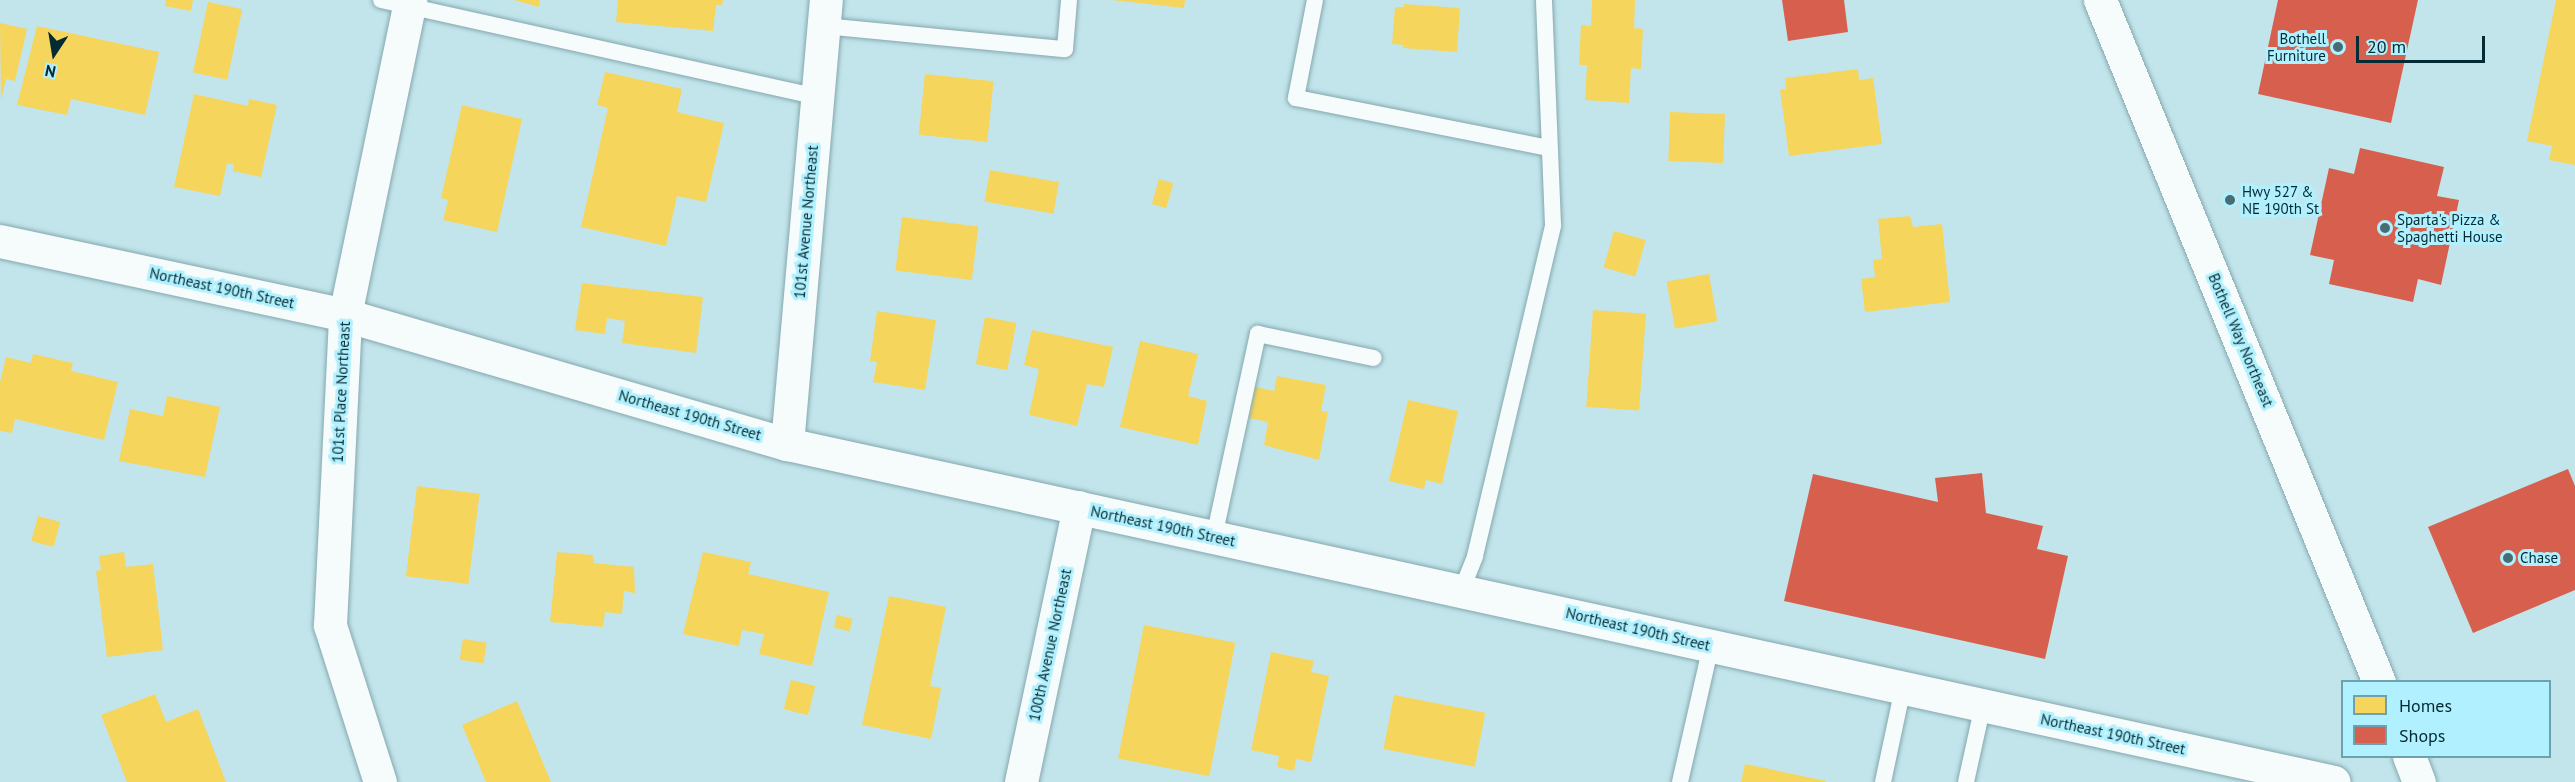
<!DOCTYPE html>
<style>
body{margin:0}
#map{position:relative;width:2575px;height:782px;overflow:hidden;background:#c2e5ec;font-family:"PT Sans",sans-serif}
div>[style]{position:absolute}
.homes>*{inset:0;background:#f6d55c;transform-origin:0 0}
.shops>*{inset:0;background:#d6604d}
.roads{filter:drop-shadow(0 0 2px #85a7ad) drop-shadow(0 0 2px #85a7ad)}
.service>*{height:16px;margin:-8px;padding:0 8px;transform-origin:8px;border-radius:8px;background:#f6fbfc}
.minor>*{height:33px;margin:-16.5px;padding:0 16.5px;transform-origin:16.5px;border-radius:16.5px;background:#f6fbfc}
.tertiary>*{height:33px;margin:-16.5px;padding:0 16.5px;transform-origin:16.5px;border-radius:16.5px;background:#f6fbfc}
.primary>*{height:33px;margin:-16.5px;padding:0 16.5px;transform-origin:16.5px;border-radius:16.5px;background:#f6fbfc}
.dots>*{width:16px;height:16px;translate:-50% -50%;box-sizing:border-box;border:3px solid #b1f0fe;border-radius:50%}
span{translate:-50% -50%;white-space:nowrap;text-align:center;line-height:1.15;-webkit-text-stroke:6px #b1f0fe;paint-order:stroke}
.poi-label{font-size:15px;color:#042b33}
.right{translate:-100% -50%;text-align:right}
.left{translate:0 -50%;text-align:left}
.street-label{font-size:15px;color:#042b33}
.legend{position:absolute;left:2341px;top:680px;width:210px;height:78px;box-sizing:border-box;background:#b1f0fe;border:2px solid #6ca1ad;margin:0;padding:8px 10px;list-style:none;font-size:18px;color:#042b33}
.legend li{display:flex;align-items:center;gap:12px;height:30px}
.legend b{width:30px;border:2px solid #6ca1ad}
.north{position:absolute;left:24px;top:24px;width:60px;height:60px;-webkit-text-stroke:4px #b1f0fe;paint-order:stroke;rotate:192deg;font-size:16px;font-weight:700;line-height:24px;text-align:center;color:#042b33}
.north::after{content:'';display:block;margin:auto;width:21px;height:27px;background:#042b33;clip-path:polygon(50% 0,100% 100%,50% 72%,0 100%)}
.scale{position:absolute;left:2356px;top:36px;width:129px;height:27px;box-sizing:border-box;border:3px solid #042b33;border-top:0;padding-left:8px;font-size:18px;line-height:21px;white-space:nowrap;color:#042b33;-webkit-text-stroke:4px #b1f0fe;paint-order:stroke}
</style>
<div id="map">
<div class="homes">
<i style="clip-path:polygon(166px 0,193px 0,191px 11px,165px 6px)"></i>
<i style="clip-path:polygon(514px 0,540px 0,539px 7px)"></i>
<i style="clip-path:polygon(618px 0,723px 0,722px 5px,716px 5px,713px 31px,616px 22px)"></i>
<i style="clip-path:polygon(1112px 0,1185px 0,1184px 8px)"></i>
<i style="clip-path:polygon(1592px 0,1635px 0,1634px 28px,1643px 29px,1641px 69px,1631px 68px,1629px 103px,1585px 100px,1587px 65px,1579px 65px,1581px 25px,1591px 26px)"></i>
<i style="clip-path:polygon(2556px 0,2575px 0,2575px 165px,2549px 160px,2552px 146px,2527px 141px)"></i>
<i style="left:208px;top:2px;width:35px;height:72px;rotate:12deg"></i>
<i style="clip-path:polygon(1404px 4px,1460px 8px,1457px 52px,1403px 48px,1404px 45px,1392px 44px,1395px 7px,1404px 7px)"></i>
<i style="clip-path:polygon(0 23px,27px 29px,15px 81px,6px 79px,1px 101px)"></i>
<i style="clip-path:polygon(37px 26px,159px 52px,145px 115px,71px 99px,67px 115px,17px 105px)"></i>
<i style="clip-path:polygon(1858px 69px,1859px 80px,1873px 78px,1882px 144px,1789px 156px,1780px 90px,1786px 89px,1785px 78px)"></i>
<i style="clip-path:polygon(605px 72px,682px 89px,677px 112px,724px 123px,706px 202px,677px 196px,666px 246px,581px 227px,608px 108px,597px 105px)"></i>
<i style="left:925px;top:74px;width:69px;height:61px;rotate:6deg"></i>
<i style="clip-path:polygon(194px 94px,248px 106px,249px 99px,277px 105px,261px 177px,233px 171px,234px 165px,227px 163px,220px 196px,174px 187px)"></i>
<i style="clip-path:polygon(462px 105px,522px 119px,497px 232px,443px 220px,448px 200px,441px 198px)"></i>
<i style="left:1670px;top:112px;width:55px;height:49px;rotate:2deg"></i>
<i style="left:990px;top:170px;width:70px;height:32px;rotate:10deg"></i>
<i style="left:1159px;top:179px;width:15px;height:26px;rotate:16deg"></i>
<i style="clip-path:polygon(1910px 216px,1913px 227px,1942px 224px,1950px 302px,1865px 312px,1861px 279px,1875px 277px,1873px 260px,1882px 259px,1878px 219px)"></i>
<i style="left:902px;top:217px;width:77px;height:54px;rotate:7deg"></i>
<i style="left:1614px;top:231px;width:33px;height:38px;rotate:16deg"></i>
<i style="left:1709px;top:274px;width:48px;height:43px;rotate:80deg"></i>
<i style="clip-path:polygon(582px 283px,703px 297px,696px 353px,622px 343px,625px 321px,607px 318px,605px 334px,575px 330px)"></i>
<i style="left:1593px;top:310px;width:53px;height:97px;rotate:4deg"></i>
<i style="clip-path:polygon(877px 311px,936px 320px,925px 390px,873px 382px,877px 362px,870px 361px)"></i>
<i style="left:985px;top:317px;width:32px;height:48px;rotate:11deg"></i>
<i style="clip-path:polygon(1032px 330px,1113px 347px,1104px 387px,1087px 384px,1077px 426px,1029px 415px,1039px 369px,1024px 365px)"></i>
<i style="clip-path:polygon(1140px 341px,1198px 354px,1188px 396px,1207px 401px,1198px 445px,1120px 427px)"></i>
<i style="clip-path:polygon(33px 354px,73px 363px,71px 371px,118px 382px,104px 440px,15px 419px,12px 433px,0 431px,0 382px,6px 357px,31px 363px)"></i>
<i style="clip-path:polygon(1277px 376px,1326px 385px,1321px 411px,1328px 412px,1319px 460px,1264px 445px,1268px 422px,1249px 418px,1255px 387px,1274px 391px)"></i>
<i style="clip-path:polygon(167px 396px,220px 407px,205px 477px,119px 461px,130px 409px,163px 416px)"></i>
<i style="clip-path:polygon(1408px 400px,1458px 411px,1442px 484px,1426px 480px,1424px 489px,1389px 481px)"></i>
<i style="left:417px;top:486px;width:63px;height:91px;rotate:7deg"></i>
<i style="left:38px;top:516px;width:23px;height:26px;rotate:15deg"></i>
<i style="clip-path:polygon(124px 552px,126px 567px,153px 564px,163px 650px,107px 657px,96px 571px,101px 570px,99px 556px)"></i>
<i style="clip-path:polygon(557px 552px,593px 555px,594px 563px,634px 567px,635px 593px,624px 591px,622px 614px,605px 612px,603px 627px,550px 622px)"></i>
<i style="clip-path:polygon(703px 552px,751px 562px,748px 574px,829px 592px,812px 666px,759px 654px,764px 634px,742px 630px,739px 646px,683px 634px)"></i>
<i style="clip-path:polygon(889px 596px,946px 607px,930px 686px,941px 688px,931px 739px,862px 725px)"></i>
<i style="left:837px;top:615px;width:16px;height:13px;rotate:14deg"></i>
<i style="left:1144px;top:625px;width:93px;height:136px;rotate:11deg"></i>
<i style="left:463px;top:639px;width:24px;height:21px;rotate:9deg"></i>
<i style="clip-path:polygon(1271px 652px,1314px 661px,1311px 672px,1329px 676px,1311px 762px,1296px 759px,1294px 771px,1277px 767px,1279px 756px,1251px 750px)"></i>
<i style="left:791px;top:680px;width:25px;height:30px;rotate:14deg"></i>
<i style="clip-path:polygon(155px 694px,166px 722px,198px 709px,226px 782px,127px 782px,101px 715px)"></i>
<i style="left:1394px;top:695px;width:93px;height:55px;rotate:11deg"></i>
<i style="clip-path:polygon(517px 701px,551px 782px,486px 782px,462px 725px)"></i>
<i style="clip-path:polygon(1745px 764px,1826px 781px,1826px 782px,1741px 782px)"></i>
</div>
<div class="shops">
<i style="clip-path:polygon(1782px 0,1844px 0,1848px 32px,1788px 41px)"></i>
<i style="clip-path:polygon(2278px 0,2418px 0,2391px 123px,2258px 94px)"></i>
<i style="clip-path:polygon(2360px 148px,2444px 167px,2437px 196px,2459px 200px,2441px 285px,2418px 279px,2413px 302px,2329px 284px,2334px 260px,2310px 255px,2329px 168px,2354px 174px)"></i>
<i style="clip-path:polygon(2568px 469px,2575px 486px,2575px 590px,2473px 633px,2428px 527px)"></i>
<i style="clip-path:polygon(1982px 473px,1986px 513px,2043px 526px,2037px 549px,2068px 556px,2045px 659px,1784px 601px,1813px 474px,1938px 502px,1935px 478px)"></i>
</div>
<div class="roads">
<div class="service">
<i style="left:381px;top:0;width:448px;rotate:12.5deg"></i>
<i style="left:1315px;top:0;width:100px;rotate:101deg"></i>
<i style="left:1296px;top:98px;width:258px;rotate:11.2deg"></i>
<i style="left:824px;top:26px;width:242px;rotate:5.5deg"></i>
<i style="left:1065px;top:49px;width:49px;rotate:-85.3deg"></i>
<i style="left:1214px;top:537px;width:208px;rotate:-77.8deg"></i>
<i style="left:1258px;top:334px;width:118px;rotate:11.7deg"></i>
<i style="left:1462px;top:589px;width:35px;rotate:-68deg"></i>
<i style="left:1475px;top:556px;width:340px;rotate:-76.7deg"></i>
<i style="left:1553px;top:225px;width:225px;rotate:-92.3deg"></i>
<i style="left:1680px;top:782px;width:139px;rotate:-77.2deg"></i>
<i style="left:1883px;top:782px;width:96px;rotate:-78deg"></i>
<i style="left:1966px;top:782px;width:79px;rotate:-77.6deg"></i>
</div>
<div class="minor">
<i style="left:787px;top:444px;width:446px;rotate:-85deg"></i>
<i style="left:380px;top:782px;width:165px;rotate:-107.7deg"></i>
<i style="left:330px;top:625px;width:310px;rotate:-87.2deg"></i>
<i style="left:345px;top:315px;width:322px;rotate:-78.3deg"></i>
</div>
<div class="tertiary">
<i style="left:0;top:241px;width:353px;rotate:12.1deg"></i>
<i style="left:345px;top:315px;width:460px;rotate:16.3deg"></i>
<i style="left:787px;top:444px;width:1583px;rotate:12.32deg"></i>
<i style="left:1021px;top:782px;width:281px;rotate:-78.1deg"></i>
</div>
<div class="primary">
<i style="left:2100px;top:0;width:737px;rotate:67.75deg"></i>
<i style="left:2409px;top:756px;width:28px;rotate:69deg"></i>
</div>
</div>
<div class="dots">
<i style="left:2338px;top:47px;background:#466c74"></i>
<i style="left:2230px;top:200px;background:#466c74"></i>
<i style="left:2385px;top:228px;background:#466c74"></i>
<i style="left:2508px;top:558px;background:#466c74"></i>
</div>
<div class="poi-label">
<span class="right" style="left:2326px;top:47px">Bothell<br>Furniture</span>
<span class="left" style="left:2242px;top:200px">Hwy 527 &amp;<br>NE 190th St</span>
<span class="left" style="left:2397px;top:228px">Sparta's Pizza &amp;<br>Spaghetti House</span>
<span class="left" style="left:2520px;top:558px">Chase</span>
</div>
<div class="street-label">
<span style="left:806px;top:222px;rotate:-85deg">101st Avenue Northeast</span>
<span style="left:222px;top:288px;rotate:12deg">Northeast 190th Street</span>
<span style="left:2241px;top:340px;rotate:67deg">Bothell Way Northeast</span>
<span style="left:341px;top:392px;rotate:-87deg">101st Place Northeast</span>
<span style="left:690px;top:415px;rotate:16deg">Northeast 190th Street</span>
<span style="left:1163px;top:526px;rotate:12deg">Northeast 190th Street</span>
<span style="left:1638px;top:629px;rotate:13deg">Northeast 190th Street</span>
<span style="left:1050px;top:645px;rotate:-78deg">100th Avenue Northeast</span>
<span style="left:2113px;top:734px;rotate:12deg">Northeast 190th Street</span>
</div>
<ul class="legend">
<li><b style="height:16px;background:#f6d55c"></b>Homes</li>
<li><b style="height:16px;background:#d6604d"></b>Shops</li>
</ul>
<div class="north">N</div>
<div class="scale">20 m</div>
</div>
